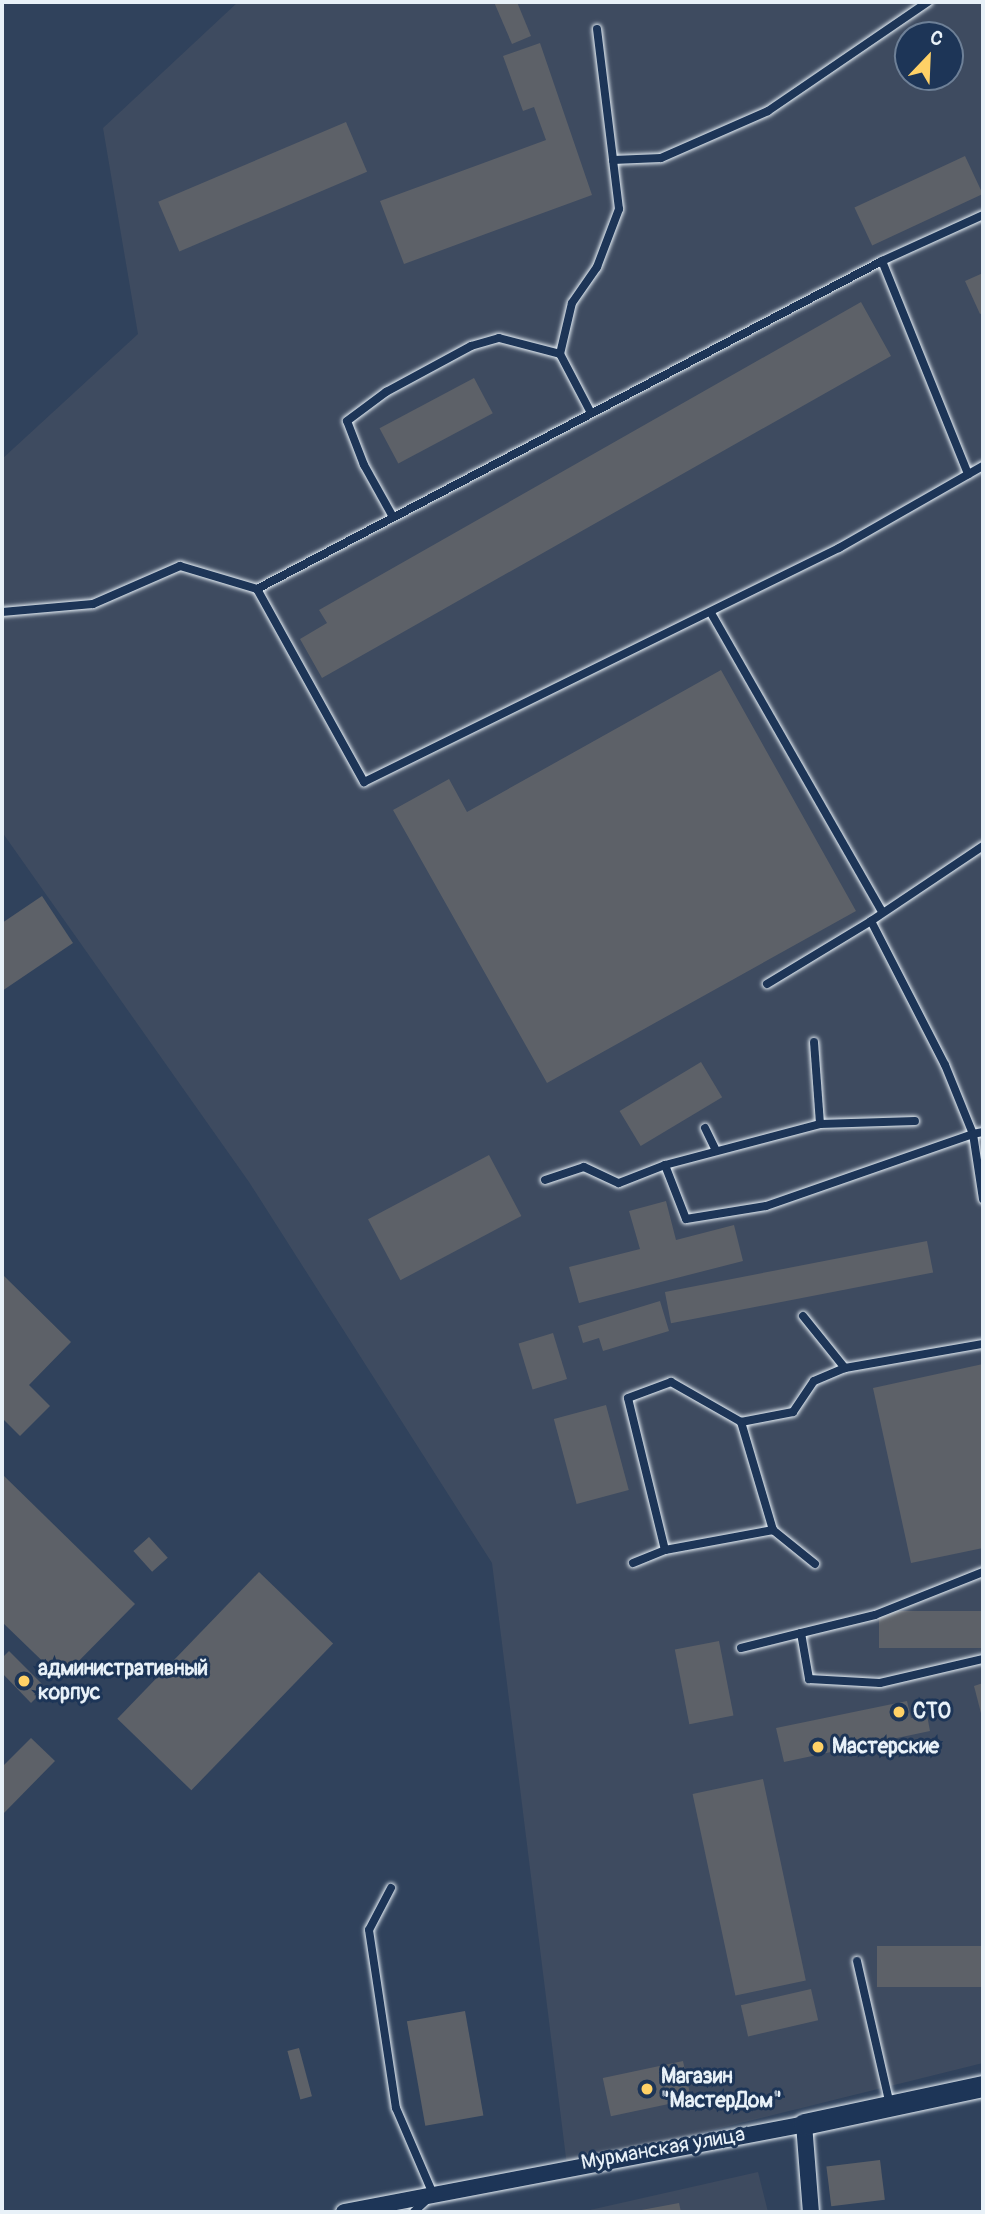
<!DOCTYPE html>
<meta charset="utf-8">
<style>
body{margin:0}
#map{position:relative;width:985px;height:2214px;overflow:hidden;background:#30425c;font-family:Pangolin,sans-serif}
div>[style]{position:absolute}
.built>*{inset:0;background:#3e4b60}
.building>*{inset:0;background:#5d6168;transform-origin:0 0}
.roads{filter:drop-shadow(0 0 2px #e8f1f8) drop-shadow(0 0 2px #e8f1f8)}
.service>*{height:8px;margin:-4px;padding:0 4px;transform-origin:4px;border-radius:4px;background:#1d3557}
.minor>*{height:16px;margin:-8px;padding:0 8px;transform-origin:8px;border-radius:8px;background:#1d3557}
.tertiary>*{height:21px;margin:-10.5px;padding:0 10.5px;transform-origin:10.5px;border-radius:10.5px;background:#1d3557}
.dots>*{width:19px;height:19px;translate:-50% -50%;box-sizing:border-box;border:4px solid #1d3557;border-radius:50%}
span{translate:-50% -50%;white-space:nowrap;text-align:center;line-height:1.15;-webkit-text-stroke:6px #1d3557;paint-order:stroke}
.poi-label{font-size:21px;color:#e8f1f8;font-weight:700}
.left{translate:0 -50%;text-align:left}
.street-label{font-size:21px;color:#e8f1f8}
.frame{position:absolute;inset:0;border:4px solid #e8f1f8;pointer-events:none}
.north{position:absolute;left:894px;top:21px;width:70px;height:70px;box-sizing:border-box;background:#1d3557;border:2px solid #6e8097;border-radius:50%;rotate:23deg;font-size:19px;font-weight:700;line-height:28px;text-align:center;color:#e8f1f8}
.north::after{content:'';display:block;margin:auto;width:24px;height:32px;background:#ffd166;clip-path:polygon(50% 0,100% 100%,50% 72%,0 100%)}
</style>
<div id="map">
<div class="built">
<i style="clip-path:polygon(evenodd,238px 2px,983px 2px,983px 2063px,567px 2166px,492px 1563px,249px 1182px,2px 832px,2px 459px,138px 334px,103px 128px,238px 2px,908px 35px,950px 35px,950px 77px,908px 77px,908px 35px)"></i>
<i style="clip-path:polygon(758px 2172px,768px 2212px,581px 2212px)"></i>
</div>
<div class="building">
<i style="clip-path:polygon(494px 2px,517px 2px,531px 36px,512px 44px)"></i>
<i style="clip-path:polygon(540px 43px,592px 195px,404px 264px,380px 201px,546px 140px,534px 107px,523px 111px,503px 56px)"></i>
<i style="left:346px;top:122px;width:54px;height:204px;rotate:67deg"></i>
<i style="left:965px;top:156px;width:42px;height:122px;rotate:65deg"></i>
<i style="clip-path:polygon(983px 273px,983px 313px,980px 314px,965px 281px)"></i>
<i style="clip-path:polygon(861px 302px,891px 356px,322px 678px,300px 639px,327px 623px,319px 610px)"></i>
<i style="left:474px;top:378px;width:40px;height:107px;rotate:62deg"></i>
<i style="clip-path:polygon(721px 670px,856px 911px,547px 1083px,393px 810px,449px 779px,467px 812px)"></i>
<i style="clip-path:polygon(42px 896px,73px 943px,2px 991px,2px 923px)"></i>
<i style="left:701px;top:1062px;width:41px;height:95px;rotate:59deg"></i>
<i style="left:489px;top:1155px;width:69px;height:137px;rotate:62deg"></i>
<i style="clip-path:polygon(666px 1201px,676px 1240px,734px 1225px,743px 1261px,579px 1303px,569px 1267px,640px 1249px,629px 1211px)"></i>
<i style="left:927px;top:1241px;width:32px;height:267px;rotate:79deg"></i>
<i style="clip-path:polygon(2px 1274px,71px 1342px,29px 1385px,50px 1406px,20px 1436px,2px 1418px)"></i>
<i style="clip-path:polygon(660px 1301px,669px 1331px,603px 1351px,599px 1338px,583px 1343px,578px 1326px)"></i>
<i style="left:553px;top:1333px;width:48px;height:36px;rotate:73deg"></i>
<i style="clip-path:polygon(983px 1364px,983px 1548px,911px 1563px,873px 1388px)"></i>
<i style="left:606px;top:1405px;width:88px;height:54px;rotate:75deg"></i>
<i style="clip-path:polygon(2px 1474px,135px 1604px,61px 1679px,2px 1622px)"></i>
<i style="left:149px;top:1537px;width:28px;height:21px;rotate:48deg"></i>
<i style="left:259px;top:1572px;width:103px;height:204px;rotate:44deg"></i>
<i style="left:983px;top:1611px;width:37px;height:104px;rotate:90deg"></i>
<i style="left:719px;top:1641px;width:76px;height:45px;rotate:79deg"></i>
<i style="clip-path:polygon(9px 1651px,46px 1688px,31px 1703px,2px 1673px,2px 1658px)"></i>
<i style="clip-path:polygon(983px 1683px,983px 1717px,982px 1717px,974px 1686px)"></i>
<i style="clip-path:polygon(907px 1701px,911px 1718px,927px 1715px,930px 1731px,784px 1762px,776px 1728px)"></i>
<i style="clip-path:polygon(31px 1738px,55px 1761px,2px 1815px,2px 1767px)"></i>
<i style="left:763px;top:1779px;width:206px;height:72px;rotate:78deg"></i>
<i style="left:983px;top:1946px;width:41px;height:106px;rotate:90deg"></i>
<i style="left:811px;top:1989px;width:32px;height:72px;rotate:77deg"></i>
<i style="left:465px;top:2011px;width:106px;height:59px;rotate:80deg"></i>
<i style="left:299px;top:2048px;width:50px;height:12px;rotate:75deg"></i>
<i style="left:683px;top:2061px;width:39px;height:82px;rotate:78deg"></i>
<i style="left:880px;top:2160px;width:40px;height:54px;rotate:83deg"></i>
<i style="clip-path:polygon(679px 2203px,681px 2212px,636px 2212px,636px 2211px)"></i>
</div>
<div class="roads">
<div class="service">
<i style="left:597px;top:29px;width:132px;rotate:83deg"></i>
<i style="left:613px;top:160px;width:48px;rotate:-2.4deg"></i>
<i style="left:661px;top:158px;width:117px;rotate:-23.7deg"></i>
<i style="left:768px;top:111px;width:194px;rotate:-34.3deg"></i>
<i style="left:882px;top:261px;width:230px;rotate:68deg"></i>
<i style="left:591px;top:413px;width:67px;rotate:-117.7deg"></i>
<i style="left:560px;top:354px;width:52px;rotate:-76.8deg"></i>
<i style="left:572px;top:303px;width:44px;rotate:-55.2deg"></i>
<i style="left:597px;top:267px;width:62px;rotate:-69.2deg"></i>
<i style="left:619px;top:209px;width:49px;rotate:-97deg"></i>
<i style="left:393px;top:517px;width:60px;rotate:-119.1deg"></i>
<i style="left:364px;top:465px;width:47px;rotate:-111.1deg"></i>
<i style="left:347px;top:421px;width:49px;rotate:-36.6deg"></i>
<i style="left:386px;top:392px;width:97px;rotate:-28.4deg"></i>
<i style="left:471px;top:346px;width:29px;rotate:-16deg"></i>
<i style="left:499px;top:338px;width:63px;rotate:14.7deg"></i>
<i style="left:257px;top:589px;width:221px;rotate:61deg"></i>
<i style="left:364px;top:782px;width:530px;rotate:-26.23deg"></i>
<i style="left:839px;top:548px;width:166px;rotate:-29.7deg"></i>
<i style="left:2px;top:612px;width:91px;rotate:-5deg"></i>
<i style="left:93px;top:604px;width:95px;rotate:-23.6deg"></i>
<i style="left:180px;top:566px;width:80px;rotate:16.6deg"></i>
<i style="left:257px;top:589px;width:706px;rotate:-27.69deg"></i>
<i style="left:882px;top:261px;width:111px;rotate:-24.5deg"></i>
<i style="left:711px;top:613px;width:344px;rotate:60.2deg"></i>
<i style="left:871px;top:921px;width:135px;rotate:-33.8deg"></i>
<i style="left:767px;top:984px;width:122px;rotate:-31.2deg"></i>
<i style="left:871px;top:921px;width:162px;rotate:62.8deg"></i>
<i style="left:945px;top:1065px;width:74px;rotate:67.9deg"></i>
<i style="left:973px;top:1134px;width:219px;rotate:160.8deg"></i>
<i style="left:766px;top:1206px;width:81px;rotate:170.8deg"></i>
<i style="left:686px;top:1219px;width:58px;rotate:-111.3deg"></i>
<i style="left:665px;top:1165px;width:160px;rotate:-14.8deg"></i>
<i style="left:820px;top:1124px;width:95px;rotate:-1.8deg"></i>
<i style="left:814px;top:1042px;width:82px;rotate:85.8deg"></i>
<i style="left:705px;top:1128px;width:25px;rotate:64deg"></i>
<i style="left:983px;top:1132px;width:10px;rotate:169deg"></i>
<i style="left:973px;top:1134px;width:66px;rotate:81.3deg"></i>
<i style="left:545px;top:1180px;width:41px;rotate:-18.4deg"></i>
<i style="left:584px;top:1167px;width:38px;rotate:25deg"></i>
<i style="left:619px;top:1183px;width:49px;rotate:-21.4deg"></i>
<i style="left:803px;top:1316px;width:67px;rotate:51.1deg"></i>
<i style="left:845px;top:1368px;width:140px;rotate:-9.9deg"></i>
<i style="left:741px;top:1422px;width:113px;rotate:73.5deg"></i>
<i style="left:665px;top:1550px;width:156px;rotate:-103.7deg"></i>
<i style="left:628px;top:1398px;width:46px;rotate:-20.4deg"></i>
<i style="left:671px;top:1382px;width:81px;rotate:29.7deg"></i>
<i style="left:741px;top:1422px;width:53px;rotate:-10.9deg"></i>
<i style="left:793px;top:1412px;width:37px;rotate:-56deg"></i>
<i style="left:814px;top:1381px;width:34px;rotate:-23deg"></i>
<i style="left:633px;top:1563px;width:35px;rotate:-22deg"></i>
<i style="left:665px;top:1550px;width:110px;rotate:-10.5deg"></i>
<i style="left:773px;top:1530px;width:54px;rotate:39deg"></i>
<i style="left:983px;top:1572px;width:116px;rotate:158.3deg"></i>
<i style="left:875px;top:1615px;width:76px;rotate:166.3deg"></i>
<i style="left:801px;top:1633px;width:47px;rotate:80.1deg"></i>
<i style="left:809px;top:1679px;width:71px;rotate:3.2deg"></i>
<i style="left:880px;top:1683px;width:106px;rotate:-13.1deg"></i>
<i style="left:741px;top:1648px;width:62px;rotate:-14deg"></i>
<i style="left:391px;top:1888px;width:47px;rotate:117.6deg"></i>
<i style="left:369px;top:1930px;width:180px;rotate:81.4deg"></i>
<i style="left:396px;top:2108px;width:94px;rotate:66.7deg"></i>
<i style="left:433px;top:2194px;width:26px;rotate:137deg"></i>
<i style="left:857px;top:1961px;width:148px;rotate:77.1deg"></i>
</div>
<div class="minor">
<i style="left:344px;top:2212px;width:468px;rotate:-10.8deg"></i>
<i style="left:804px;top:2124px;width:88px;rotate:85.5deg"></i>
</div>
<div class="tertiary">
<i style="left:804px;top:2124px;width:183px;rotate:-12deg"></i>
</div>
</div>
<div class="dots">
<i style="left:24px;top:1681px;background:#ffd166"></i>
<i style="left:899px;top:1712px;background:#ffd166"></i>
<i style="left:818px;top:1747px;background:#ffd166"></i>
<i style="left:647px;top:2089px;background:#ffd166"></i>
</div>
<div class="poi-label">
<span class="left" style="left:38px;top:1681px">административный<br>корпус</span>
<span class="left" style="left:913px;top:1712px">СТО</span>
<span class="left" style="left:832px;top:1747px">Мастерские</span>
<span class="left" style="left:661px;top:2089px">Магазин<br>"МастерДом"</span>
</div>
<div class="street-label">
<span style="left:663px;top:2149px;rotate:-10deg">Мурманская улица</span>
</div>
<div class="frame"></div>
<div class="north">С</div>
</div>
